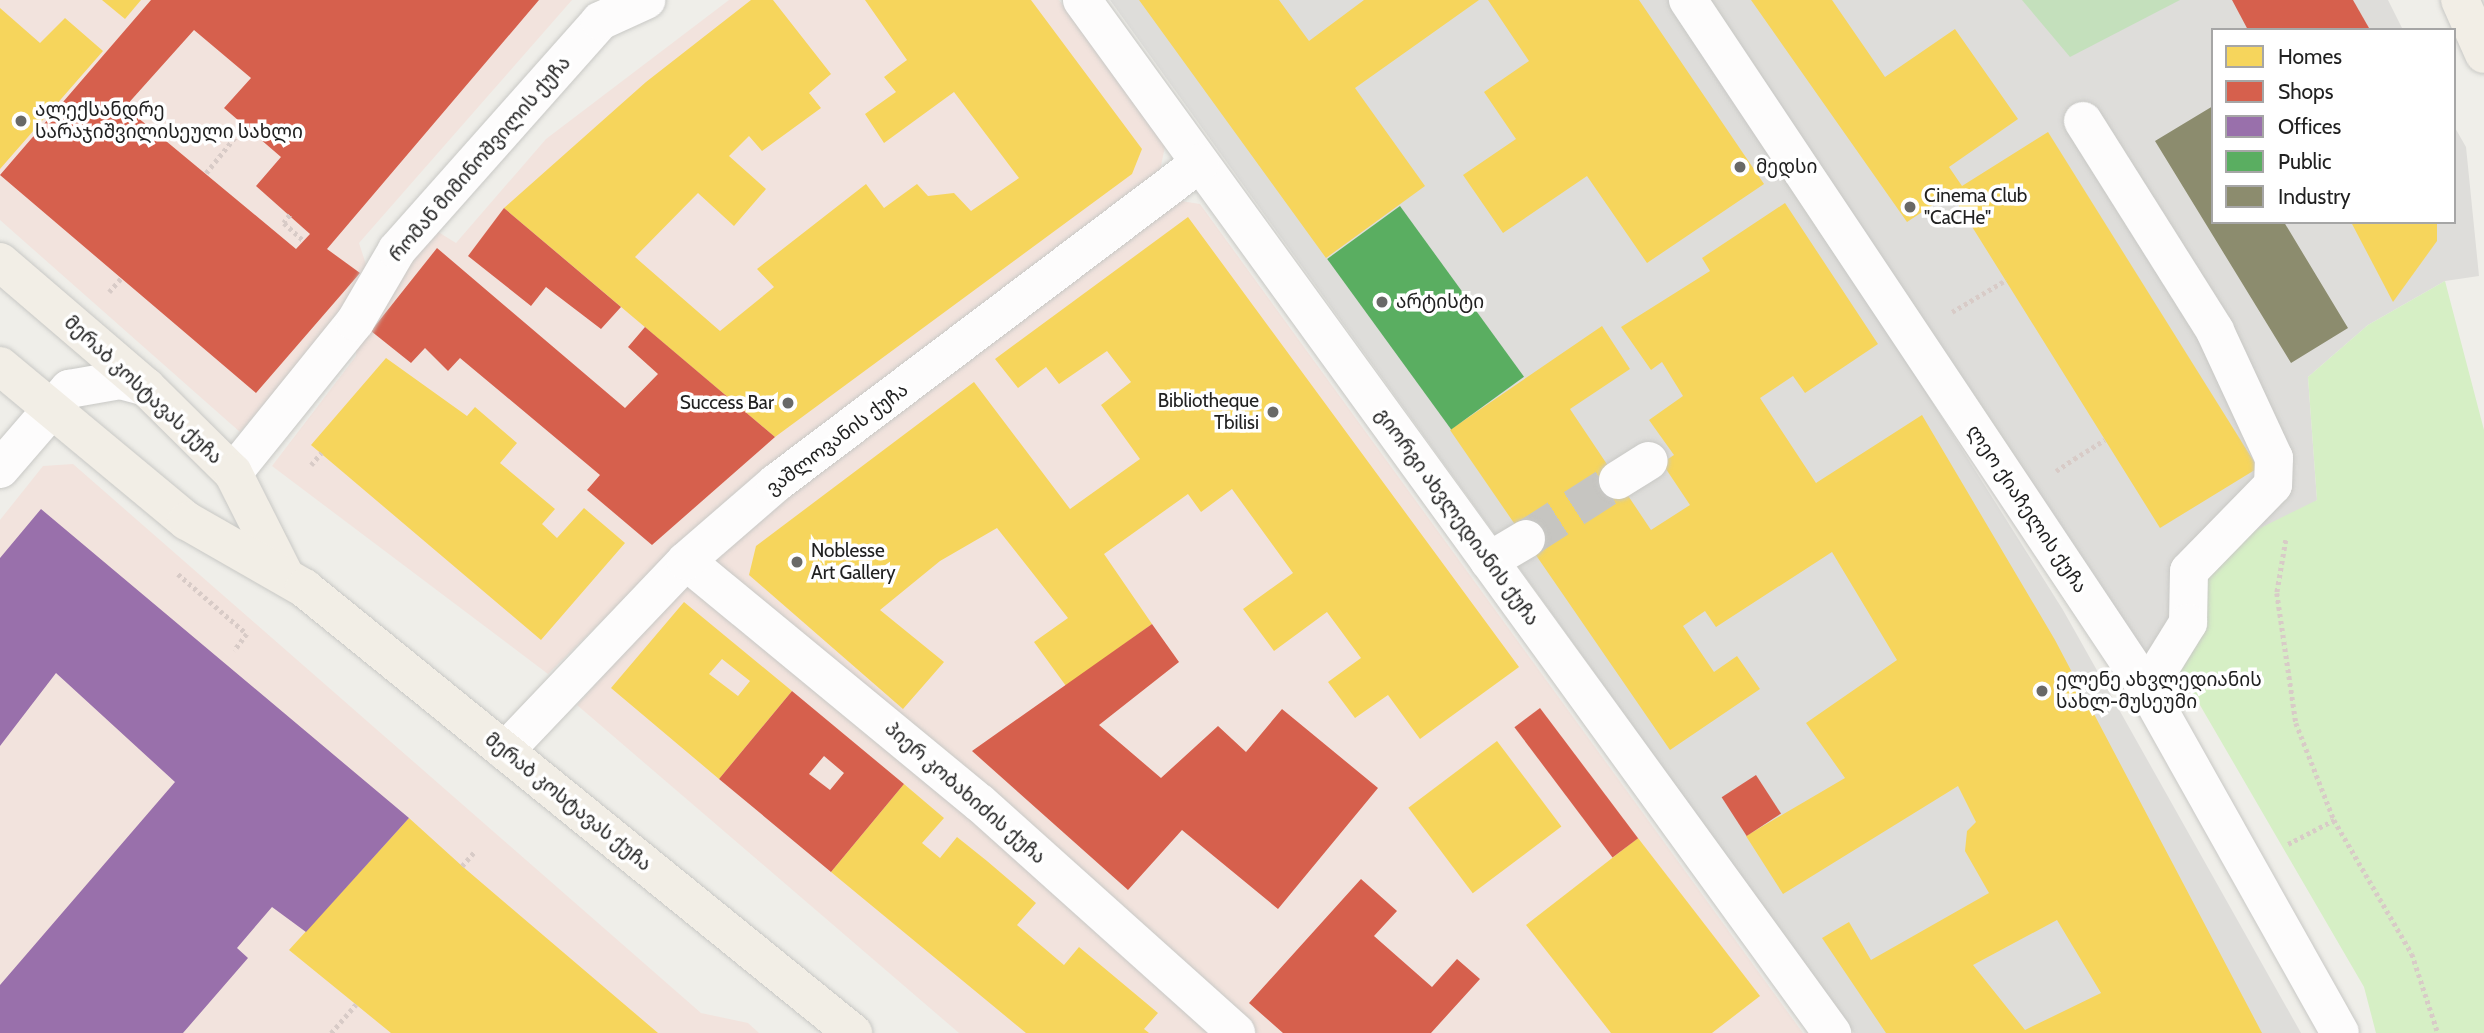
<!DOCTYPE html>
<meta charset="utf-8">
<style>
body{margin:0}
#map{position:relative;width:2484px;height:1033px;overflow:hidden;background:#efeee9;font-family:Cabin,"Noto Sans Georgian",sans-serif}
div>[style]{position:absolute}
.residential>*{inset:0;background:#deddda}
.commercial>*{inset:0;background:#f2e3dd}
.grass>*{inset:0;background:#d6efc5}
.forest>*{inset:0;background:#c4e0bc}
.homes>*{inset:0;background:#f6d55c;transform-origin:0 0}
.shops>*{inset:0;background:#d6604d;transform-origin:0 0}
.offices>*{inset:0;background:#9970ab}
.public>*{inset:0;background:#5aae61;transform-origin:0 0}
.industry>*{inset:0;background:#8c8c6e}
.minor-tunnel>*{height:38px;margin-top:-19px;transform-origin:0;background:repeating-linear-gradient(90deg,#c6c5c1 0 38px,transparent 0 57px)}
.path>*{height:4.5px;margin-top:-2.25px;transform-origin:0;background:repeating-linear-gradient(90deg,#d8cbc7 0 3.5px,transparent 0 7px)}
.roads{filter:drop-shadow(0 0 2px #c8c8c5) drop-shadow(0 0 2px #c8c8c5)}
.minor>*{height:38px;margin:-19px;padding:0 19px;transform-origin:19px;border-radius:19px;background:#fdfcfc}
.major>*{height:38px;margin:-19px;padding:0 19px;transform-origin:19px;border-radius:19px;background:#f2eee6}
.path-bridge>*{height:4.5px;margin-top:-2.25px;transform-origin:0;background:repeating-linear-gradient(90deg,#d8cbc7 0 3.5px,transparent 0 7px)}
.dots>*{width:19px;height:19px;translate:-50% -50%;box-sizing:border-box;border:4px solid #fff;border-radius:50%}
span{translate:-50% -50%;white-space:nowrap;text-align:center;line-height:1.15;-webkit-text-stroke:7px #fff;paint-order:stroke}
.poi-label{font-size:19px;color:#212121}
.left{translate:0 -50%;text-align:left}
.right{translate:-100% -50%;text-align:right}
.street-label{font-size:19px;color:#212121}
.legend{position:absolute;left:2211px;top:28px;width:245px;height:196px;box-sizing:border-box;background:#fff;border:2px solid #a6a6a6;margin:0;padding:9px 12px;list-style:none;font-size:21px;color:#212121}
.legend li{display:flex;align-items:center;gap:14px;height:35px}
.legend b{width:35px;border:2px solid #a6a6a6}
</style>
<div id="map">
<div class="residential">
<i style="clip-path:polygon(1110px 0,1668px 0,1743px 101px,2063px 610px,2301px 1033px,1854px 1033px)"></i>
<i style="clip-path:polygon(1703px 0,2388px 0,2403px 30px,2213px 30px,2213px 222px,2454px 222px,2454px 126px,2466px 147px,2479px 276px,2445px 281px,2368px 325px,2308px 377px,2317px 500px,2155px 679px)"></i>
</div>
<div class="commercial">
<i style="clip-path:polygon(0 0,572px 0,359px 243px,371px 280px,240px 432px,0 220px)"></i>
<i style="clip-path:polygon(729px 0,1059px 0,1165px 146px,1159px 176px,663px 561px,548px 674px,272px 466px,356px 356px,356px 336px,435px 230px,456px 243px,546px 139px)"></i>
<i style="clip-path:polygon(1181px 201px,1200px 204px,1803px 1033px,959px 1033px,577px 705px,714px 552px)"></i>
<i style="clip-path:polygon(73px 464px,701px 1013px,748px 1023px,759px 1033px,0 1033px,0 520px,43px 466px)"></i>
</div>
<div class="grass">
<i style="clip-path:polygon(2445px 281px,2484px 430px,2484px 1033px,2376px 1033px,2364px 987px,2172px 657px,2210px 553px,2317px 500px,2308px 377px,2368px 325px)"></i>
</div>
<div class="forest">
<i style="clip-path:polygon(2022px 0,2180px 0,2070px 57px)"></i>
</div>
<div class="homes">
<i style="clip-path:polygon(102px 0,141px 0,125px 19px)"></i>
<i style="clip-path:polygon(751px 0,773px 0,831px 74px,809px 93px,821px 108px,762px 151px,749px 136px,729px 156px,766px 189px,734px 226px,698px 193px,635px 257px,720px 331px,774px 287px,757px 269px,866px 184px,884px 208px,917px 184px,928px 196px,954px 193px,971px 211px,1019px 178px,954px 92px,884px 143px,865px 114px,896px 92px,884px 77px,907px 60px,865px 0,1031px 0,1142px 149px,1132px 174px,775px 437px,504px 208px,646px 82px)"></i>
<i style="clip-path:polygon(1139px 0,1279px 0,1309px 41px,1364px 0,1479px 0,1355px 88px,1425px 186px,1326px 258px)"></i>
<i style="clip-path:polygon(1488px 0,1639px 0,1764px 184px,1647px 263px,1587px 176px,1503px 233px,1463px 175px,1516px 139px,1484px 92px,1529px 61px)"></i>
<i style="clip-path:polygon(1751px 0,1832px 0,1885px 77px,1955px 29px,2018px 119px,1949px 167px,1962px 186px,2048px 132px,2258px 468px,2160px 528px,1951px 193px,1907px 222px)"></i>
<i style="clip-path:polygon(0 8px,40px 43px,65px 18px,103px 51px,0 169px)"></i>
<i style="clip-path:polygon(evenodd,1785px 203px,1878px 344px,1805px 393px,1793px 376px,1760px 398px,1816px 483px,1922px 415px,2055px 640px,2262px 1033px,1886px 1033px,1822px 938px,1849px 922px,1871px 960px,1989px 893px,1965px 851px,1967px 831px,1976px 822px,1958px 786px,1783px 894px,1746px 836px,1845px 778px,1806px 723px,1897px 660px,1832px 552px,1716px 627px,1705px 611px,1683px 626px,1714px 672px,1737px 656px,1760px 689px,1670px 750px,1450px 430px,1602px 326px,1630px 369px,1570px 409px,1651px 530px,1690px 505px,1662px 463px,1674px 455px,1649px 420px,1683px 396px,1662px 362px,1651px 370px,1621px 327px,1710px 271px,1702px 258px,1785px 203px,2057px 920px,2101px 993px,2025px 1030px,1973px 965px,2057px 920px)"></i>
<i style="clip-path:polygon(1188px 217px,1519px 667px,1420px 739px,1388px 695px,1355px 718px,1328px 682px,1361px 658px,1327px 612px,1274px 651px,1243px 609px,1293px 573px,1232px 489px,1201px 512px,1188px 494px,1104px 554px,1152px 624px,1066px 686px,1034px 642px,1068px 618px,997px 528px,940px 561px,880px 610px,944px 662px,903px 709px,749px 575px,756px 546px,974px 382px,1070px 509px,1140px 459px,1101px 405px,1131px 382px,1107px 351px,1059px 384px,1046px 367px,1018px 388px,995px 359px)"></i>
<i style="clip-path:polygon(2351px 222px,2437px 222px,2437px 241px,2393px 302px)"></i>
<i style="clip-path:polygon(386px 358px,467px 416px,475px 407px,517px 443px,500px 463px,555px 509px,542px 524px,557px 538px,584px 508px,625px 543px,541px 640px,311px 445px)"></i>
<i style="clip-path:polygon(evenodd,684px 602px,792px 691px,719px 779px,611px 688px,684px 602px,722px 659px,750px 681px,738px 696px,709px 674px,722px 659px)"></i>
<i style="left:1497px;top:741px;width:107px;height:111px;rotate:53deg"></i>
<i style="clip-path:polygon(904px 784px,944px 818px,922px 843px,940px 858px,957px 837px,987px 861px,1036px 903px,1017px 925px,1064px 965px,1079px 947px,1158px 1013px,1144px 1029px,1149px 1033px,1026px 1033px,831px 872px)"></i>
<i style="clip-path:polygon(409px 818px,462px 866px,658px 1033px,391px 1033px,289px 950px)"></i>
<i style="clip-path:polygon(1638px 838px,1760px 996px,1712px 1033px,1611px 1033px,1526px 925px)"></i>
</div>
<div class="shops">
<i style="clip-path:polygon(evenodd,151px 0,539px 0,327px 249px,360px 273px,256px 393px,0 175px,151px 0,194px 30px,251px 78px,224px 108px,281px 157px,256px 186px,310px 234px,296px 249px,125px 107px,194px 30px)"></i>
<i style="clip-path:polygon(2232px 0,2353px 0,2369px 28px,2248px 30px)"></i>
<i style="clip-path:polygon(504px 208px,621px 307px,601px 329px,546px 287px,531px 306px,468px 256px)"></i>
<i style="clip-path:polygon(437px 248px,625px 408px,658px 374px,628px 347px,645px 327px,775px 437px,652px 545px,587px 490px,600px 475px,460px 358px,448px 371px,425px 348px,411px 363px,371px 331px)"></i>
<i style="clip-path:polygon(1152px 624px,1179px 662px,1099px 725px,1161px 778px,1218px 726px,1246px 752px,1282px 709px,1378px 788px,1278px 909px,1182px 830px,1128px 890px,972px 751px)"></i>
<i style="clip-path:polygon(evenodd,792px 691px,904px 784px,831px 872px,719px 779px,792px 691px,824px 756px,844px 773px,830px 790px,809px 774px,824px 756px)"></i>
<i style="left:1540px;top:708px;width:163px;height:32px;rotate:53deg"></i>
<i style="left:1756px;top:775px;width:46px;height:41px;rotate:57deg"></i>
<i style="clip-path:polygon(1361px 879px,1397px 911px,1374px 936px,1432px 987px,1457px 959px,1480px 979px,1431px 1033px,1283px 1033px,1249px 1003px)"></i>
</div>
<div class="offices">
<i style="clip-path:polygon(41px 509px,409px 818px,306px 932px,272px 907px,237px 948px,248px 958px,183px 1033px,0 1033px,0 985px,175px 782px,56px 673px,0 746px,0 558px)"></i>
</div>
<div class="public">
<i style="left:1400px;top:206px;width:211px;height:90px;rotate:54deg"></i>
</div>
<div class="industry">
<i style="clip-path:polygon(2213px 106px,2213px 222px,2284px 222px,2348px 328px,2291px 363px,2155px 141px)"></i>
</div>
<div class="minor-tunnel">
<i style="left:1526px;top:539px;width:109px;rotate:-32.7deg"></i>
</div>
<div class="path">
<i style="left:206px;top:173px;width:60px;rotate:-51deg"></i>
<i style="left:290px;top:215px;width:10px;rotate:127deg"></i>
<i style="left:284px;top:223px;width:27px;rotate:42deg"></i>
<i style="left:109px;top:292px;width:18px;rotate:-49deg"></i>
<i style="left:1952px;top:312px;width:63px;rotate:-30.7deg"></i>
<i style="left:311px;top:465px;width:16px;rotate:-50deg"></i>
<i style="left:2056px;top:471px;width:22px;rotate:-34deg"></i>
<i style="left:2286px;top:540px;width:54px;rotate:99.6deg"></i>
<i style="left:2277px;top:593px;width:131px;rotate:81.7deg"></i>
<i style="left:2296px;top:723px;width:104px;rotate:68.6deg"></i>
<i style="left:2334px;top:820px;width:155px;rotate:59.8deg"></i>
<i style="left:2412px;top:954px;width:83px;rotate:71.8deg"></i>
<i style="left:178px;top:574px;width:91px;rotate:41deg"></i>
<i style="left:247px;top:634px;width:21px;rotate:127deg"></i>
<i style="left:2288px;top:844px;width:52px;rotate:-27.6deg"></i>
<i style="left:462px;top:866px;width:20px;rotate:-49deg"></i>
<i style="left:331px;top:1033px;width:38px;rotate:-49deg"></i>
</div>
<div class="roads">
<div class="minor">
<i style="left:1082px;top:0;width:1277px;rotate:54.02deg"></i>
<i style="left:1688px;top:0;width:828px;rotate:56.33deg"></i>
<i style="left:2147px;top:689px;width:394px;rotate:60.7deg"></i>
<i style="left:2083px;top:121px;width:248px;rotate:57.8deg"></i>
<i style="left:2215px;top:331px;width:140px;rotate:65.1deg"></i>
<i style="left:2274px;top:458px;width:27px;rotate:92deg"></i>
<i style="left:2273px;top:485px;width:120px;rotate:134.3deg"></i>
<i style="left:2189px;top:571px;width:52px;rotate:91.1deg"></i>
<i style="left:2188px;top:623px;width:78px;rotate:121.8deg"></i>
<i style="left:0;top:469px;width:106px;rotate:-49.2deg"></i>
<i style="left:69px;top:389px;width:52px;rotate:-10deg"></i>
<i style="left:120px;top:380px;width:27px;rotate:15deg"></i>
<i style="left:233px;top:473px;width:194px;rotate:-51.1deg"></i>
<i style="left:355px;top:322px;width:83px;rotate:-59.7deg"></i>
<i style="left:397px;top:250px;width:306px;rotate:-48.4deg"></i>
<i style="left:600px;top:21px;width:51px;rotate:-24.5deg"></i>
<i style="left:1618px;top:480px;width:36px;rotate:-32deg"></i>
<i style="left:686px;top:561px;width:381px;rotate:39.5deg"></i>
<i style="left:980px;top:803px;width:344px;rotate:41.9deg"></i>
<i style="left:1489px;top:561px;width:43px;rotate:-30.7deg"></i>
<i style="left:505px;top:751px;width:262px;rotate:-46.4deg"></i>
<i style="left:686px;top:561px;width:119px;rotate:-40.9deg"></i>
<i style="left:776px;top:483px;width:531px;rotate:-37.04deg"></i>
</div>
<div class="major">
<i style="left:2460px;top:0;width:59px;rotate:66deg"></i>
<i style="left:0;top:262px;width:192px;rotate:40.6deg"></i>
<i style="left:146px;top:387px;width:122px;rotate:44.7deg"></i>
<i style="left:233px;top:473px;width:111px;rotate:63.2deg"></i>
<i style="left:0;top:366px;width:243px;rotate:39.7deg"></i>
<i style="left:187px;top:521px;width:135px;rotate:29.8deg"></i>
<i style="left:304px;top:588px;width:707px;rotate:39.03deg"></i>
</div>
</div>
<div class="path-bridge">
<i style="left:2074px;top:459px;width:36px;rotate:-32deg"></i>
</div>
<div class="dots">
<i style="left:21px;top:121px;background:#696967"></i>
<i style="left:1740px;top:167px;background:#696967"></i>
<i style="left:1910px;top:207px;background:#696967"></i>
<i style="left:1382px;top:302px;background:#696967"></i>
<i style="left:788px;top:403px;background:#696967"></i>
<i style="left:1273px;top:412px;background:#696967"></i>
<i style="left:797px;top:562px;background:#696967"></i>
<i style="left:2042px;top:691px;background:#696967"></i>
</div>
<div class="poi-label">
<span class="left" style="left:35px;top:121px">ალექსანდრე<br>სარაჯიშვილისეული სახლი</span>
<span class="left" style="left:1756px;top:167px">მედსი</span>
<span class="left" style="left:1924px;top:207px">Cinema Club<br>"CaCHe"</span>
<span class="left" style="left:1396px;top:302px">არტისტი</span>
<span class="right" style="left:1259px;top:412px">Bibliotheque<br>Tbilisi</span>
<span class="right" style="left:774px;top:403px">Success Bar</span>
<span class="left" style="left:811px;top:562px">Noblesse<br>Art Gallery</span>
<span class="left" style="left:2056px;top:691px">ელენე ახვლედიანის<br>სახლ-მუსეუმი</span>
</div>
<div class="street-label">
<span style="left:480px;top:159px;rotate:-49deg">რომან მიმინოშვილის ქუჩა</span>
<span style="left:143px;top:390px;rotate:43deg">მერაბ კოსტავას ქუჩა</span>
<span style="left:837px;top:439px;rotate:-37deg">ვაშლოვანის ქუჩა</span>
<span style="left:2027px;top:509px;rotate:56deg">ლეო ქიაჩელის ქუჩა</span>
<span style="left:1457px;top:517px;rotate:54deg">გიორგი ახვლედიანის ქუჩა</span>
<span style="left:965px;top:793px;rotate:41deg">პიერ კობახიძის ქუჩა</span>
<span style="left:568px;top:802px;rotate:39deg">მერაბ კოსტავას ქუჩა</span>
</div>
<ul class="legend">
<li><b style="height:19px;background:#f6d55c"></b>Homes</li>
<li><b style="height:19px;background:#d6604d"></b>Shops</li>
<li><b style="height:19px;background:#9970ab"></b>Offices</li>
<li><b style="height:19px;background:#5aae61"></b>Public</li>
<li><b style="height:19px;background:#8c8c6e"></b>Industry</li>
</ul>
</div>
